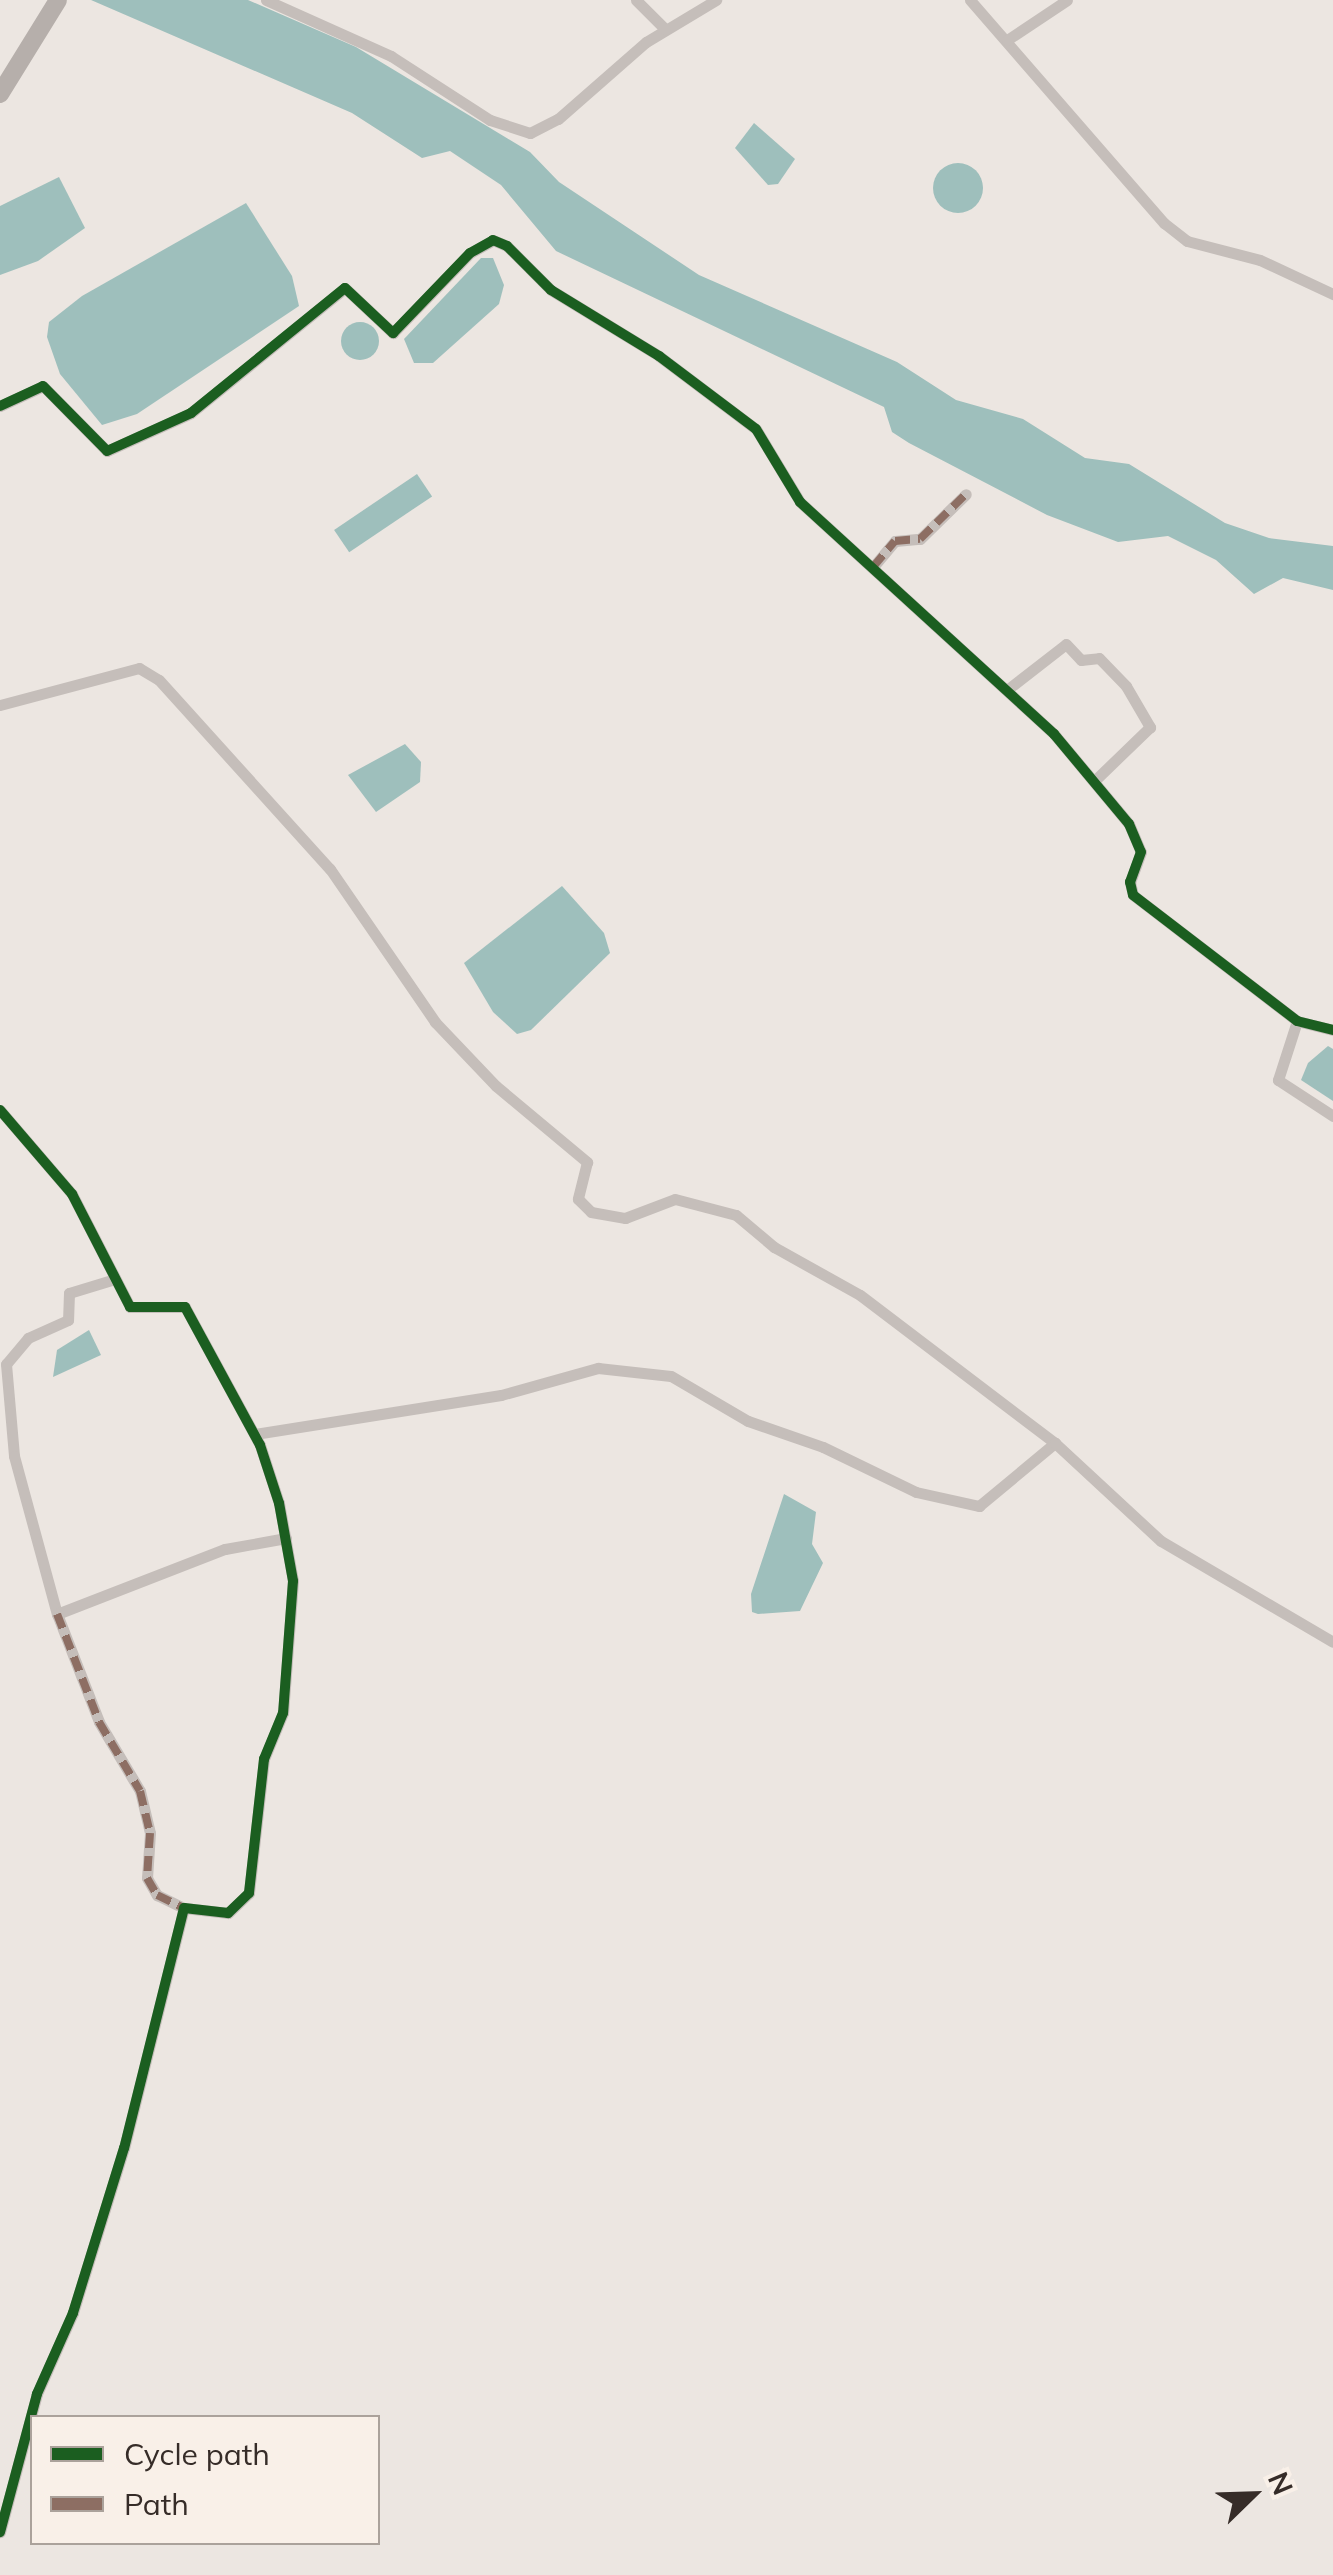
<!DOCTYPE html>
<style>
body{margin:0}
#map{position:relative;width:1333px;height:2575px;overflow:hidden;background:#ece6e1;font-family:Mulish,sans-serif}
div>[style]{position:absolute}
.water>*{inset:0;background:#9ebfbc;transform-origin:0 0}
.round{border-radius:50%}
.minor>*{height:11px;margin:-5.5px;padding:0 5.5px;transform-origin:5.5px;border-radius:5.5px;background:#c5beba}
.secondary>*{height:18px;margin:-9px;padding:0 9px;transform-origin:9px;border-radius:9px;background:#b6afab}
.quiet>*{height:8px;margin-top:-4px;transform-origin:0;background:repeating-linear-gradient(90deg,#8d6e63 0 15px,transparent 0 23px)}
.cycleway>*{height:10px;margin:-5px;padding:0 5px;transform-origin:5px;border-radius:5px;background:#1b5e20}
span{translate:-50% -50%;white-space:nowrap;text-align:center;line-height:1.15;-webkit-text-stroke:8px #f9f0e8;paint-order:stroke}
.legend{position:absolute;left:30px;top:2415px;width:350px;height:130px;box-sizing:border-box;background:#f9f0e8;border:2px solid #aba29b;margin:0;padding:12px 18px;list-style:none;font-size:30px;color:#362c28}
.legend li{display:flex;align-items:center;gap:20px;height:50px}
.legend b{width:50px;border:2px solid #aba29b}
.north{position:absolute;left:1203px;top:2445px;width:100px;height:100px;-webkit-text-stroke:8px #f9f0e8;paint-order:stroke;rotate:67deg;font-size:28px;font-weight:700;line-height:40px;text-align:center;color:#362c28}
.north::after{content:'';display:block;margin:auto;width:35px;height:45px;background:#362c28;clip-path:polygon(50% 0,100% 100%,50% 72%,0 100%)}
</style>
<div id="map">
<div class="water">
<i style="clip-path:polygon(91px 0,248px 0,356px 47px,530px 152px,559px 182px,699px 275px,897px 362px,956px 400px,1023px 419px,1085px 458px,1129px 464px,1225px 523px,1269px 538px,1333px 546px,1333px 590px,1283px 578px,1254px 594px,1216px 560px,1168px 536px,1118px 542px,1047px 515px,909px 443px,892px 432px,884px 407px,556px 251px,501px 185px,450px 151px,422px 158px,352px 113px)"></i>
<i style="clip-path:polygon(754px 123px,795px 159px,778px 184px,768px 185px,735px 148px)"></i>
<i class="round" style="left:933px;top:163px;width:50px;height:50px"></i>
<i style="clip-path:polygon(59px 177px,85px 228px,38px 261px,0 275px,0 206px)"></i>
<i style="clip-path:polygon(246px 203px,292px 276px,299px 306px,137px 414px,102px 425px,60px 374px,47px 337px,49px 322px,82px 296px)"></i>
<i style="clip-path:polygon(481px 258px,493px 258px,504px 285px,499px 304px,433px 363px,414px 363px,404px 339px)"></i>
<i class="round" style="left:341px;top:322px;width:38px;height:38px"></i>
<i style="left:417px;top:474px;width:27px;height:100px;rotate:56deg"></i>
<i style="clip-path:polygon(405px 744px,421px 762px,420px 782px,376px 812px,348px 775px)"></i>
<i style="clip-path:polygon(562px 886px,604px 933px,610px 953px,531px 1030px,517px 1034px,493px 1012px,464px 963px)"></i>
<i style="clip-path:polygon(1328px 1046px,1333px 1049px,1333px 1101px,1301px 1080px,1308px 1063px)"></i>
<i style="clip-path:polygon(89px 1330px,101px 1355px,53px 1377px,57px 1350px)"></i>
<i style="clip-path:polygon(784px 1494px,816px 1512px,812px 1544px,823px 1563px,800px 1611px,758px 1614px,752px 1612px,751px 1594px)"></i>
</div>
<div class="minor">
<i style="left:266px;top:0;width:137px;rotate:24.1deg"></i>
<i style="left:391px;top:56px;width:118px;rotate:32.9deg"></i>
<i style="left:490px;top:120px;width:42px;rotate:18deg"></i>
<i style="left:530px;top:133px;width:31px;rotate:-27deg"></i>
<i style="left:558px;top:119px;width:117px;rotate:-41.2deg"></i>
<i style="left:646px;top:42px;width:82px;rotate:-31deg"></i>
<i style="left:636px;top:0;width:41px;rotate:45deg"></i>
<i style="left:970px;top:0;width:296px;rotate:49deg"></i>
<i style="left:1164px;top:223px;width:29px;rotate:38deg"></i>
<i style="left:1187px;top:241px;width:75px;rotate:14.6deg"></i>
<i style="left:1260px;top:260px;width:81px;rotate:25deg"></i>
<i style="left:1007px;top:40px;width:72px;rotate:-33.7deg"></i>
<i style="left:0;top:406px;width:47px;rotate:-24.9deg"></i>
<i style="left:43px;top:386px;width:91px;rotate:45.4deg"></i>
<i style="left:107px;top:451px;width:92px;rotate:-24.3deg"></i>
<i style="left:191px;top:413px;width:198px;rotate:-39.1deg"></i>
<i style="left:345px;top:288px;width:66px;rotate:43.2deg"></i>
<i style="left:393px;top:333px;width:111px;rotate:-46.1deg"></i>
<i style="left:470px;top:253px;width:26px;rotate:-29deg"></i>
<i style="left:493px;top:240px;width:15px;rotate:23deg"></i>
<i style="left:507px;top:246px;width:62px;rotate:45deg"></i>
<i style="left:551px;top:290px;width:127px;rotate:31.4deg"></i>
<i style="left:659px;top:356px;width:121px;rotate:37deg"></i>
<i style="left:756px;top:429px;width:85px;rotate:58.9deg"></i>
<i style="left:800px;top:502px;width:344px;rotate:42.4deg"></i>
<i style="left:1054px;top:734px;width:117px;rotate:50.2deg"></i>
<i style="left:1129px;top:824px;width:30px;rotate:67deg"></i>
<i style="left:1141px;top:852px;width:32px;rotate:110deg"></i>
<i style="left:1130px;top:882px;width:13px;rotate:77deg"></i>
<i style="left:1133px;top:895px;width:207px;rotate:37.5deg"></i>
<i style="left:1297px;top:1021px;width:37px;rotate:14deg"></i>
<i style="left:873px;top:567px;width:34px;rotate:-50deg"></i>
<i style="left:895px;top:541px;width:25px;rotate:-5deg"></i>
<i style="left:920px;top:539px;width:64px;rotate:-44.4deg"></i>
<i style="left:1008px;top:689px;width:73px;rotate:-37.8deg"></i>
<i style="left:1066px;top:644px;width:22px;rotate:47deg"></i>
<i style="left:1081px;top:660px;width:18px;rotate:-6deg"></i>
<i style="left:1099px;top:658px;width:39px;rotate:46deg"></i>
<i style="left:1126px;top:686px;width:48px;rotate:59.7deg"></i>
<i style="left:1150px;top:727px;width:78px;rotate:136deg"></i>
<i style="left:0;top:705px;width:144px;rotate:-14.9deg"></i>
<i style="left:139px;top:668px;width:23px;rotate:31deg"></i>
<i style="left:159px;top:680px;width:255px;rotate:47.9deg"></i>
<i style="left:330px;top:869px;width:186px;rotate:55.5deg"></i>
<i style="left:435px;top:1022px;width:88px;rotate:46.4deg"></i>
<i style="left:496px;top:1086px;width:119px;rotate:39.9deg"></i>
<i style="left:587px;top:1162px;width:38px;rotate:104deg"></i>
<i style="left:578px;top:1199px;width:18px;rotate:45deg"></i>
<i style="left:591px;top:1212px;width:35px;rotate:10deg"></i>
<i style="left:625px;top:1218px;width:53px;rotate:-20.8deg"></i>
<i style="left:675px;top:1199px;width:63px;rotate:14.7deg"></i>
<i style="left:736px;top:1215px;width:50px;rotate:40.1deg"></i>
<i style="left:774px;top:1247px;width:98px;rotate:29.2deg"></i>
<i style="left:860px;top:1295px;width:245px;rotate:37.2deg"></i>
<i style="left:1297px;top:1021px;width:62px;rotate:107.9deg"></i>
<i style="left:1278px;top:1080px;width:66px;rotate:33.2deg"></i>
<i style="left:0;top:1110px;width:111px;rotate:49.4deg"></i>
<i style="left:72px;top:1194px;width:127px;rotate:62.8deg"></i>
<i style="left:130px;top:1307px;width:55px"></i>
<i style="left:185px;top:1307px;width:157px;rotate:61.5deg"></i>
<i style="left:260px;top:1445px;width:61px;rotate:71.9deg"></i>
<i style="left:279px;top:1503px;width:79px;rotate:79.8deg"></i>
<i style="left:293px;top:1581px;width:132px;rotate:94.3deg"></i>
<i style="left:283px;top:1713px;width:50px;rotate:112.4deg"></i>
<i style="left:264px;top:1759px;width:135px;rotate:96.4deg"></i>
<i style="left:249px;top:1893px;width:29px;rotate:136deg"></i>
<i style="left:228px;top:1913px;width:44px;rotate:-173.5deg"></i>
<i style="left:184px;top:1908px;width:247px;rotate:104deg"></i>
<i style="left:124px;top:2148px;width:173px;rotate:107.2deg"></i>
<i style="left:73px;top:2313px;width:89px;rotate:114deg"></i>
<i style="left:37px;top:2394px;width:143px;rotate:105deg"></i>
<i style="left:115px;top:1279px;width:48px;rotate:163.1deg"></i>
<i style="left:69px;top:1293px;width:27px;rotate:92deg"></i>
<i style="left:68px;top:1320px;width:44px;rotate:155.8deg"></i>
<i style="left:28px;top:1338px;width:34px;rotate:130deg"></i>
<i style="left:6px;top:1364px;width:92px;rotate:85deg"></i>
<i style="left:14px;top:1456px;width:164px;rotate:74.8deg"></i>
<i style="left:57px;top:1614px;width:180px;rotate:-21.2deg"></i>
<i style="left:225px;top:1549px;width:62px;rotate:-10.2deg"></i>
<i style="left:255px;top:1434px;width:249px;rotate:-9deg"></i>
<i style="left:501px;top:1395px;width:101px;rotate:-15.6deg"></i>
<i style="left:598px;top:1368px;width:73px;rotate:6.3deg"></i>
<i style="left:671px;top:1376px;width:89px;rotate:30.3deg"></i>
<i style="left:748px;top:1421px;width:79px;rotate:19.1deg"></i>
<i style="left:823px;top:1447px;width:103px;rotate:25.8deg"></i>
<i style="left:916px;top:1492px;width:65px;rotate:12.5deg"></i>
<i style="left:979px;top:1506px;width:99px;rotate:-39.7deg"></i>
<i style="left:1055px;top:1443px;width:144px;rotate:42.8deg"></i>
<i style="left:1161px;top:1541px;width:199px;rotate:30.4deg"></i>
<i style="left:57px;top:1614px;width:116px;rotate:68.7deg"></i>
<i style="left:99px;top:1722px;width:80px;rotate:59.3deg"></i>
<i style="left:140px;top:1791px;width:43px;rotate:76.6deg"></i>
<i style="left:150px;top:1833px;width:45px;rotate:93.8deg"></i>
<i style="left:147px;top:1878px;width:20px;rotate:60deg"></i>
<i style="left:157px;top:1895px;width:30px;rotate:26deg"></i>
</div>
<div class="secondary">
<i style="left:0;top:94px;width:110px;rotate:-58.3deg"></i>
</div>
<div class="quiet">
<i style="left:873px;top:567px;width:34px;rotate:-50deg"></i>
<i style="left:895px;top:541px;width:25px;rotate:-5deg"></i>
<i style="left:920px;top:539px;width:64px;rotate:-44.4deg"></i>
<i style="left:57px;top:1614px;width:116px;rotate:68.7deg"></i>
<i style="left:99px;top:1722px;width:80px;rotate:59.3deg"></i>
<i style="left:140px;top:1791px;width:43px;rotate:76.6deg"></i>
<i style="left:150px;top:1833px;width:45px;rotate:93.8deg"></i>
<i style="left:147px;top:1878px;width:20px;rotate:60deg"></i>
<i style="left:157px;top:1895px;width:30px;rotate:26deg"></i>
</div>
<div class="cycleway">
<i style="left:0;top:406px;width:47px;rotate:-24.9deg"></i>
<i style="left:43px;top:386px;width:91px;rotate:45.4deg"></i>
<i style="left:107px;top:451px;width:92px;rotate:-24.3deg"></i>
<i style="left:191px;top:413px;width:198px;rotate:-39.1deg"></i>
<i style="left:345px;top:288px;width:66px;rotate:43.2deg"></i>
<i style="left:393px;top:333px;width:111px;rotate:-46.1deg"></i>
<i style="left:470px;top:253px;width:26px;rotate:-29deg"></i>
<i style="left:493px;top:240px;width:15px;rotate:23deg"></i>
<i style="left:507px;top:246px;width:62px;rotate:45deg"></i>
<i style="left:551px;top:290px;width:127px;rotate:31.4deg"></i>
<i style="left:659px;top:356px;width:121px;rotate:37deg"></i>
<i style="left:756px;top:429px;width:85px;rotate:58.9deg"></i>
<i style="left:800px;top:502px;width:344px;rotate:42.4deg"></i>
<i style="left:1054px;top:734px;width:117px;rotate:50.2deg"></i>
<i style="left:1129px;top:824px;width:30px;rotate:67deg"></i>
<i style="left:1141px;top:852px;width:32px;rotate:110deg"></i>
<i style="left:1130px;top:882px;width:13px;rotate:77deg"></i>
<i style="left:1133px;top:895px;width:207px;rotate:37.5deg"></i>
<i style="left:1297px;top:1021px;width:37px;rotate:14deg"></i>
<i style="left:0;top:1110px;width:111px;rotate:49.4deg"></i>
<i style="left:72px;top:1194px;width:127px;rotate:62.8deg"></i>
<i style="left:130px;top:1307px;width:55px"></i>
<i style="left:185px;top:1307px;width:157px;rotate:61.5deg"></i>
<i style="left:260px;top:1445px;width:61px;rotate:71.9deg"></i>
<i style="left:279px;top:1503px;width:79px;rotate:79.8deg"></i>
<i style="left:293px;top:1581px;width:132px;rotate:94.3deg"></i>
<i style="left:283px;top:1713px;width:50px;rotate:112.4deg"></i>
<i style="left:264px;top:1759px;width:135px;rotate:96.4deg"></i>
<i style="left:249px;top:1893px;width:29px;rotate:136deg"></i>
<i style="left:228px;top:1913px;width:44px;rotate:-173.5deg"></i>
<i style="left:184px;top:1908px;width:247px;rotate:104deg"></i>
<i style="left:124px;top:2148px;width:173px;rotate:107.2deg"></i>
<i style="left:73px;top:2313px;width:89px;rotate:114deg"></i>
<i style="left:37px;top:2394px;width:143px;rotate:105deg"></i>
</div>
<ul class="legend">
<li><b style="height:12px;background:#1b5e20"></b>Cycle path</li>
<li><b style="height:12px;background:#8d6e63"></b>Path</li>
</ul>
<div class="north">N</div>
</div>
